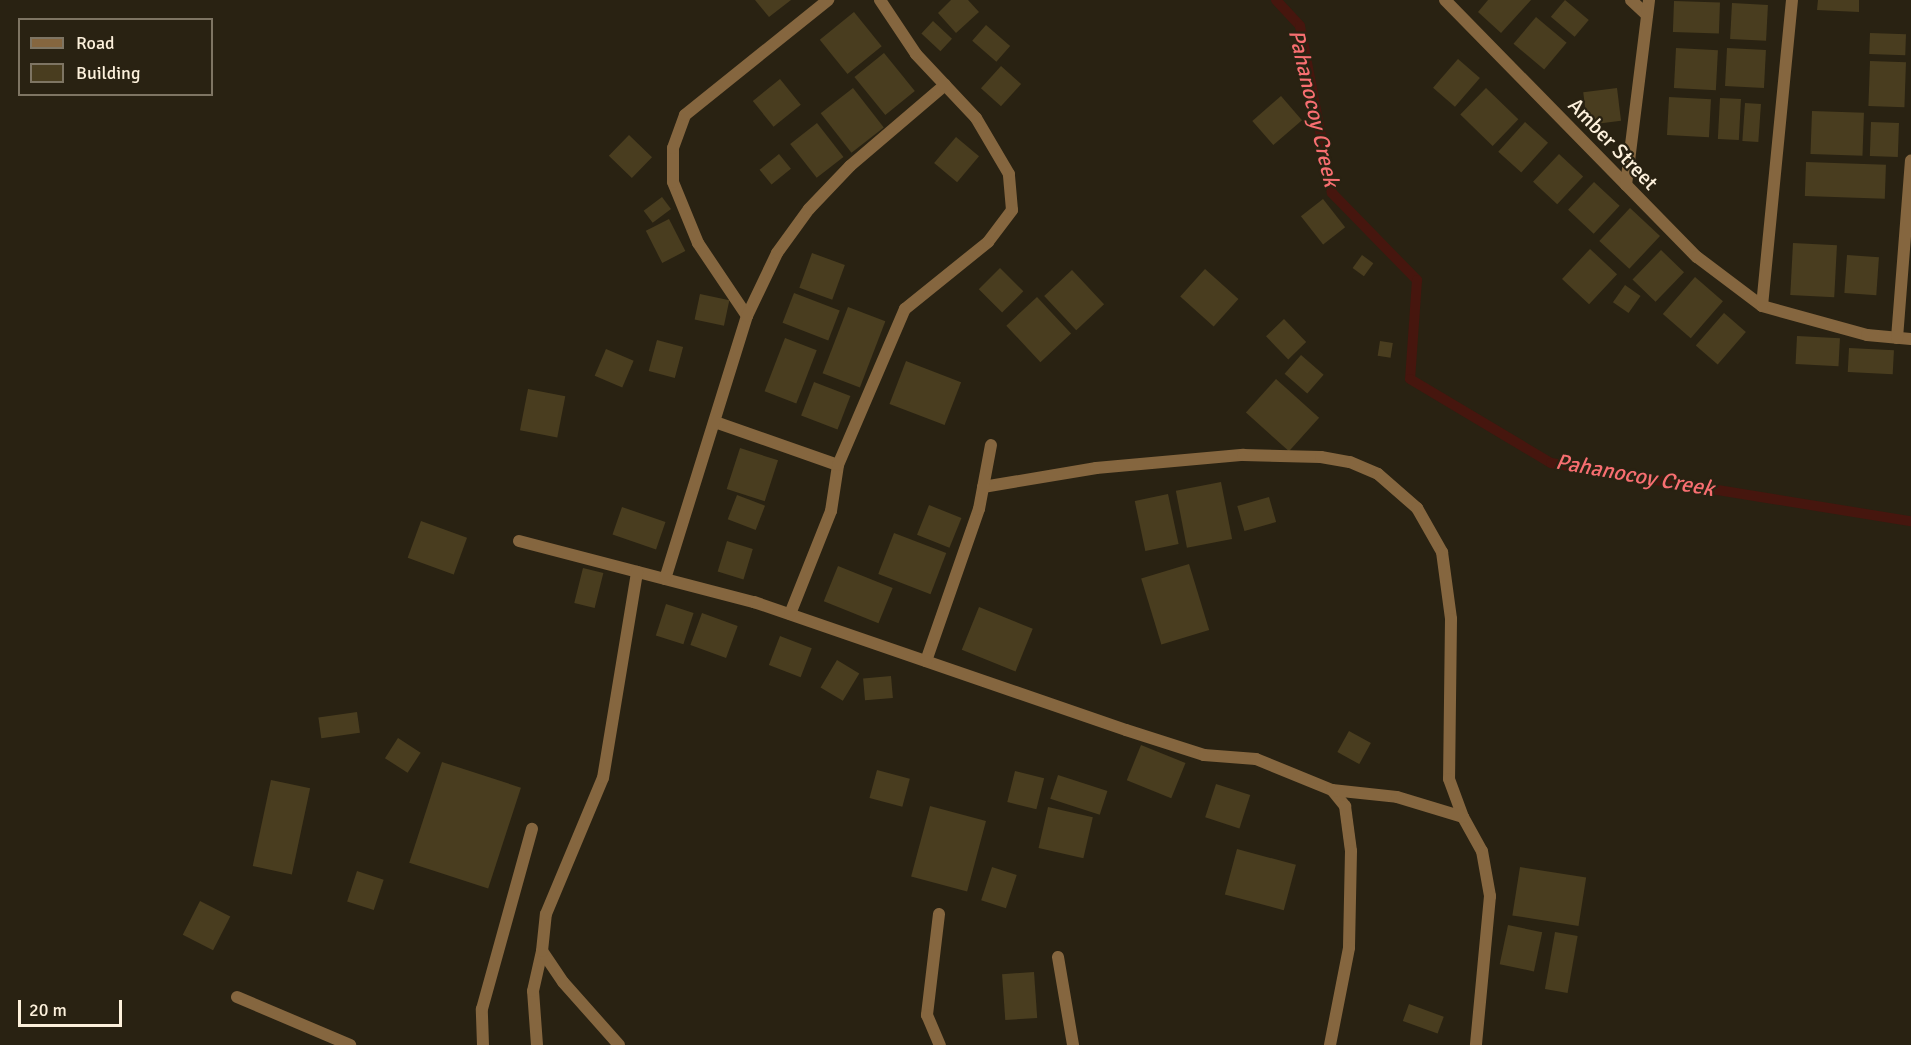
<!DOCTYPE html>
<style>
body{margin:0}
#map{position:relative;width:1911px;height:1045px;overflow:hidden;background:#292212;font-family:Signika,sans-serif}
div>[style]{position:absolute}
.stream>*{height:10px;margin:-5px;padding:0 5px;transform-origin:5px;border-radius:5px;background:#46160e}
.building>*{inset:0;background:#493d1f;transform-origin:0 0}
.service>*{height:12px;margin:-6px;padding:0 6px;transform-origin:6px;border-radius:6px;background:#85663f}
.minor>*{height:12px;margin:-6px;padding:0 6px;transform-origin:6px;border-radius:6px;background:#85663f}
span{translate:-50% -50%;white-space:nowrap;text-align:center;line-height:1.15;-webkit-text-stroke:4.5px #292212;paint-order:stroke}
.street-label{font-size:21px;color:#fdf1dc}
.water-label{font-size:22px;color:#f86f71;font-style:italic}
.legend{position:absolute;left:18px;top:18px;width:195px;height:78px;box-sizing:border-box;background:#292212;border:2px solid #7e7563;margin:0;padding:8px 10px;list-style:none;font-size:18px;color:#fdf1dc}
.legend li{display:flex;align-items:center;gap:12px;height:30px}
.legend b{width:30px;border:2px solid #7e7563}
.scale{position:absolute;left:18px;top:1000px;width:104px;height:27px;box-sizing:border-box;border:3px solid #fdf1dc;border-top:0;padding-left:8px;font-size:18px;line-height:21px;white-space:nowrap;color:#fdf1dc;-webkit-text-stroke:4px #292212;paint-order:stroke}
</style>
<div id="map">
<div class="stream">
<i style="left:1276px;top:0;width:35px;rotate:47deg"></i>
<i style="left:1300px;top:26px;width:170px;rotate:79.2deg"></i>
<i style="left:1332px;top:193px;width:122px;rotate:45.7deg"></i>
<i style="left:1417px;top:280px;width:99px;rotate:94deg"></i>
<i style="left:1410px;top:379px;width:164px;rotate:30.8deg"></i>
<i style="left:1551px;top:463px;width:365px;rotate:9.2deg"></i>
</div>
<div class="building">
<i style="clip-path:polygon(755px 0,791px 0,769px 17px)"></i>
<i style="clip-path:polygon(951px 0,968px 0,979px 12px,956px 33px,938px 13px)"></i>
<i style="clip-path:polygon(1488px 0,1531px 0,1501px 33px,1478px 12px)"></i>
<i style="left:1565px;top:0;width:31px;height:22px;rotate:40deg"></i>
<i style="clip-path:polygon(1818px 0,1859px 0,1859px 12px,1817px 10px)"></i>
<i style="left:1674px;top:1px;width:46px;height:31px;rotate:2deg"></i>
<i style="left:1732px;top:3px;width:36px;height:36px;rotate:3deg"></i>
<i style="left:854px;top:12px;width:44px;height:44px;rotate:51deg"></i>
<i style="left:1536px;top:17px;width:40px;height:35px;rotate:40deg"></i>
<i style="left:933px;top:21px;width:26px;height:17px;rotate:43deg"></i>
<i style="left:986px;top:25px;width:32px;height:21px;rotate:41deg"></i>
<i style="left:1870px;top:33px;width:36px;height:21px;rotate:2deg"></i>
<i style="left:1676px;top:48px;width:42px;height:40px;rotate:3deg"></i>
<i style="left:1727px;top:48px;width:39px;height:38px;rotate:3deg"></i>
<i style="left:884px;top:53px;width:49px;height:38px;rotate:51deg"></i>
<i style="left:1458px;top:59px;width:29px;height:38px;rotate:41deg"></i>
<i style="left:1870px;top:61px;width:36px;height:45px;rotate:2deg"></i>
<i style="left:1001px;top:66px;width:27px;height:30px;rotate:42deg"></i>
<i style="left:780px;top:79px;width:33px;height:35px;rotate:51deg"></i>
<i style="left:853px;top:88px;width:50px;height:41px;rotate:52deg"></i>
<i style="left:1486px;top:88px;width:45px;height:37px;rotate:44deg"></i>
<i style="left:1617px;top:88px;width:33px;height:34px;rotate:83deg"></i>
<i style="left:1281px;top:96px;width:32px;height:38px;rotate:49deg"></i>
<i style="left:1669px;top:97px;width:42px;height:38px;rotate:3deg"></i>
<i style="left:1720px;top:98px;width:21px;height:41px;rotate:3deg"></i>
<i style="left:1745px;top:103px;width:16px;height:38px;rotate:4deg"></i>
<i style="left:1812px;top:111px;width:52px;height:43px;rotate:2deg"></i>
<i style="left:1525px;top:122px;width:31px;height:40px;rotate:42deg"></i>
<i style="left:1871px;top:122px;width:28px;height:34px;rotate:2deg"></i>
<i style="left:817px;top:123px;width:43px;height:34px;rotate:52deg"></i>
<i style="left:629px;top:135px;width:32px;height:29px;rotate:44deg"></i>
<i style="left:956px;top:137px;width:30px;height:34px;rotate:40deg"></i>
<i style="left:779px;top:154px;width:19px;height:25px;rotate:51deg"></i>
<i style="left:1559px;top:154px;width:33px;height:38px;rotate:43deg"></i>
<i style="left:1806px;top:162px;width:80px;height:34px;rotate:2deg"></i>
<i style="left:1594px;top:182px;width:35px;height:38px;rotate:43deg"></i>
<i style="left:662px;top:197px;width:15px;height:23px;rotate:53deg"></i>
<i style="left:1323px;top:199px;width:36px;height:28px;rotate:52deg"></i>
<i style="left:1630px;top:208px;width:41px;height:45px;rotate:43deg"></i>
<i style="left:669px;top:219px;width:36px;height:26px;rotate:63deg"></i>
<i style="left:1793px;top:243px;width:44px;height:52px;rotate:3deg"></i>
<i style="left:1590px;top:249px;width:37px;height:41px;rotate:43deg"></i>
<i style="left:1661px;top:250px;width:32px;height:41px;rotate:44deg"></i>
<i style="left:812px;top:253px;width:35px;height:37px;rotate:20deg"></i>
<i style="left:1362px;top:255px;width:14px;height:16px;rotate:36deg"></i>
<i style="left:1847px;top:255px;width:32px;height:38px;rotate:4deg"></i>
<i style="left:1000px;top:268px;width:33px;height:30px;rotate:45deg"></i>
<i style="left:1205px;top:269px;width:45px;height:37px;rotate:42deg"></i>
<i style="left:1072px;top:270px;width:47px;height:38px;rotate:47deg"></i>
<i style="left:1695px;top:277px;width:37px;height:49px;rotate:41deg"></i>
<i style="left:1625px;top:285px;width:19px;height:21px;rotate:35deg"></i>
<i style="left:794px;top:293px;width:49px;height:32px;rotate:21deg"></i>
<i style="left:700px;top:294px;width:30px;height:26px;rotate:12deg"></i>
<i style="left:1037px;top:297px;width:50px;height:42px;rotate:47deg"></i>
<i style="left:848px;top:307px;width:40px;height:71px;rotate:21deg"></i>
<i style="left:1724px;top:313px;width:29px;height:43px;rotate:41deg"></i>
<i style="left:1284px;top:319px;width:32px;height:25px;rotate:46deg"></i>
<i style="left:1797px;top:336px;width:43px;height:28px;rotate:3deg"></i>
<i style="left:785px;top:338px;width:34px;height:57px;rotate:21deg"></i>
<i style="left:657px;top:340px;width:27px;height:32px;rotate:15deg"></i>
<i style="left:1380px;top:341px;width:13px;height:15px;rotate:9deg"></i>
<i style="left:1849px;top:348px;width:45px;height:24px;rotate:3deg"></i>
<i style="left:606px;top:349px;width:30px;height:29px;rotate:23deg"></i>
<i style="left:1301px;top:355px;width:30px;height:25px;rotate:41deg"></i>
<i style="left:906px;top:361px;width:59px;height:46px;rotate:21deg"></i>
<i style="left:1276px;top:379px;width:58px;height:45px;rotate:42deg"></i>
<i style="left:814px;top:382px;width:39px;height:36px;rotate:21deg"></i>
<i style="left:528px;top:389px;width:38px;height:42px;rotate:11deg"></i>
<i style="left:740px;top:448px;width:40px;height:43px;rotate:18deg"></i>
<i style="left:1221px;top:482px;width:58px;height:46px;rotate:79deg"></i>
<i style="left:1168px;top:494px;width:51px;height:34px;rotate:78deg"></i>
<i style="left:737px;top:495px;width:30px;height:26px;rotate:21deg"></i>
<i style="left:1269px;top:497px;width:26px;height:33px;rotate:74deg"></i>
<i style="left:929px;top:505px;width:35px;height:32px;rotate:22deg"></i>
<i style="left:622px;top:507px;width:46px;height:29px;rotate:19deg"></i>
<i style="left:421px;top:521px;width:49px;height:39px;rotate:20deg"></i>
<i style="left:894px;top:533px;width:56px;height:44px;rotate:21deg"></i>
<i style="left:727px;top:541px;width:27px;height:32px;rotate:17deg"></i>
<i style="left:1189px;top:564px;width:69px;height:50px;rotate:73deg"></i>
<i style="left:838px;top:566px;width:59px;height:38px;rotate:22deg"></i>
<i style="left:583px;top:568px;width:21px;height:36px;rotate:14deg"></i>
<i style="left:666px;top:604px;width:29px;height:33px;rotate:18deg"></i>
<i style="left:979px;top:607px;width:58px;height:46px;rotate:22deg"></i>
<i style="left:702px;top:613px;width:38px;height:34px;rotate:20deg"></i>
<i style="left:780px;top:636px;width:34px;height:31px;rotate:21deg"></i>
<i style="left:837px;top:660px;width:26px;height:32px;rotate:31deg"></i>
<i style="left:891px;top:676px;width:22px;height:28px;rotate:85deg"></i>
<i style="left:357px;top:712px;width:21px;height:39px;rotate:82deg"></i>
<i style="left:1349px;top:731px;width:25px;height:24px;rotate:29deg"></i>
<i style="left:398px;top:738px;width:27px;height:24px;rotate:33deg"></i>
<i style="left:1141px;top:745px;width:48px;height:38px;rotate:22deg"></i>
<i style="left:442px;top:762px;width:83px;height:106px;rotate:18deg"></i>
<i style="left:877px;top:770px;width:34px;height:29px;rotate:15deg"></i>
<i style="left:1015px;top:771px;width:30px;height:32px;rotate:14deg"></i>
<i style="left:1058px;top:775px;width:52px;height:25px;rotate:18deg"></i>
<i style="left:271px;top:780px;width:40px;height:88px;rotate:12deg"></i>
<i style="left:1216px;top:784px;width:36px;height:35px;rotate:18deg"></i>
<i style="left:930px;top:806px;width:58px;height:73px;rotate:15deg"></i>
<i style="left:1048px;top:807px;width:46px;height:42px;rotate:13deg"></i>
<i style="left:1237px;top:849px;width:61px;height:47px;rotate:15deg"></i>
<i style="left:992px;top:867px;width:26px;height:35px;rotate:18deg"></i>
<i style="left:1520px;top:867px;width:67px;height:49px;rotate:9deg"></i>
<i style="left:357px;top:871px;width:28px;height:32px;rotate:18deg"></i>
<i style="left:200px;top:901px;width:34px;height:38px;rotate:27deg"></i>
<i style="left:1508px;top:925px;width:35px;height:40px;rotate:12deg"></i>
<i style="left:1555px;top:932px;width:23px;height:58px;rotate:10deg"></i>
<i style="left:1034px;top:972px;width:46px;height:32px;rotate:86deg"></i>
<i style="left:1409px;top:1004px;width:37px;height:18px;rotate:20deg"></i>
</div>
<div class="service">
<i style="left:237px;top:997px;width:123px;rotate:23deg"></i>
<i style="left:483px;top:1045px;width:36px;rotate:-92deg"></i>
<i style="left:482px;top:1009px;width:187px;rotate:-74.5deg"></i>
</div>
<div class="minor">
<i style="left:1445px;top:0;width:360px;rotate:45.6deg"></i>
<i style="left:1697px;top:257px;width:81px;rotate:37deg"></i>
<i style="left:1762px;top:306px;width:109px;rotate:15.4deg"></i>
<i style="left:1867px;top:335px;width:44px;rotate:5.2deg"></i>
<i style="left:1631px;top:0;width:22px;rotate:43deg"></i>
<i style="left:1626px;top:185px;width:186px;rotate:-82.9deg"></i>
<i style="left:1762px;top:306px;width:307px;rotate:-84.4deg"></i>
<i style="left:747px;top:316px;width:88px;rotate:-123.9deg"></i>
<i style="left:698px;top:243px;width:66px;rotate:-112.3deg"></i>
<i style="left:673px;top:182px;width:34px;rotate:-90deg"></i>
<i style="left:673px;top:148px;width:35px;rotate:-70deg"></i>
<i style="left:685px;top:115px;width:184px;rotate:-38.8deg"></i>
<i style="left:1897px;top:338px;width:178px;rotate:-85.5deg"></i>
<i style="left:715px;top:422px;width:130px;rotate:19.3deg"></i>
<i style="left:983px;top:487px;width:115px;rotate:-9.5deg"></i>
<i style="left:1096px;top:468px;width:148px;rotate:-5.1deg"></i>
<i style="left:1243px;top:455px;width:78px;rotate:1.5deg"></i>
<i style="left:1321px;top:457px;width:29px;rotate:10deg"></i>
<i style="left:1350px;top:462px;width:30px;rotate:23deg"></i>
<i style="left:1378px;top:474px;width:52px;rotate:41.1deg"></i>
<i style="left:1417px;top:508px;width:51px;rotate:60.4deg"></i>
<i style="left:1442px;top:552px;width:68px;rotate:82.3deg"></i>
<i style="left:1451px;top:619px;width:160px;rotate:90.7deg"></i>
<i style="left:1449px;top:779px;width:40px;rotate:69.8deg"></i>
<i style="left:1463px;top:817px;width:39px;rotate:61deg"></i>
<i style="left:1482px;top:851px;width:46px;rotate:79.9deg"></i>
<i style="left:1490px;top:896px;width:150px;rotate:95.4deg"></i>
<i style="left:519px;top:541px;width:243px;rotate:14.6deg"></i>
<i style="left:754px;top:602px;width:393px;rotate:19deg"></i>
<i style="left:1126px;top:730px;width:82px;rotate:17.8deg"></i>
<i style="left:1204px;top:755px;width:52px;rotate:4.4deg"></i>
<i style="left:1256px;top:759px;width:82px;rotate:22.2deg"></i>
<i style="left:1332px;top:790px;width:21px;rotate:51deg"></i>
<i style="left:1345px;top:806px;width:45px;rotate:82.4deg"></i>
<i style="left:1351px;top:851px;width:97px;rotate:91.2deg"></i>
<i style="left:1349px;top:948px;width:99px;rotate:101.1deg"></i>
<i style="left:665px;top:579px;width:275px;rotate:-72.7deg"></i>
<i style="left:747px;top:316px;width:70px;rotate:-64.5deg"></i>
<i style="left:777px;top:253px;width:54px;rotate:-54deg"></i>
<i style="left:809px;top:209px;width:59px;rotate:-46.4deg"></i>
<i style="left:850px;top:166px;width:125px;rotate:-40.5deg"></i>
<i style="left:790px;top:614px;width:111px;rotate:-68.3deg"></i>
<i style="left:831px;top:511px;width:47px;rotate:-81.3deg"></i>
<i style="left:838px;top:465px;width:170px;rotate:-66.8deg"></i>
<i style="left:905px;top:309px;width:107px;rotate:-38.9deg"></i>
<i style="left:988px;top:242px;width:40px;rotate:-53deg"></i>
<i style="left:1012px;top:210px;width:36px;rotate:-95deg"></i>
<i style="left:1009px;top:174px;width:65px;rotate:-120.5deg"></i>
<i style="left:976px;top:118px;width:88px;rotate:-133.2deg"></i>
<i style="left:916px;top:54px;width:65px;rotate:-123.7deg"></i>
<i style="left:926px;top:661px;width:161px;rotate:-70.8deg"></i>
<i style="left:979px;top:509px;width:65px;rotate:-79.4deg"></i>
<i style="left:1332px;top:790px;width:65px;rotate:6.1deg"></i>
<i style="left:1397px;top:797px;width:69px;rotate:16.9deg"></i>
<i style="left:939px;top:914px;width:102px;rotate:96.8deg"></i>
<i style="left:927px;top:1015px;width:33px;rotate:67deg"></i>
<i style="left:1058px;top:957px;width:89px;rotate:80.3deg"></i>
<i style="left:537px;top:1045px;width:54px;rotate:-94.2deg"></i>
<i style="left:533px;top:991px;width:41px;rotate:-77.3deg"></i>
<i style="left:619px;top:1045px;width:84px;rotate:-131.6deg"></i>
<i style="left:563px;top:982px;width:37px;rotate:-124deg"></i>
<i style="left:542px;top:951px;width:37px;rotate:-84deg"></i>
<i style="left:546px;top:914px;width:147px;rotate:-67.3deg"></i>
<i style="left:603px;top:778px;width:209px;rotate:-80.6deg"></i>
</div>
<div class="street-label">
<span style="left:1613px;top:144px;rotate:46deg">Amber Street</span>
</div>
<div class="water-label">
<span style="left:1314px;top:108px;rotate:77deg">Pahanocoy Creek</span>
<span style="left:1635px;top:475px;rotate:10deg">Pahanocoy Creek</span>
</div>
<ul class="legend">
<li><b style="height:8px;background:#85663f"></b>Road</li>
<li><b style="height:16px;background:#493d1f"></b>Building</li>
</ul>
<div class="scale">20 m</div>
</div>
